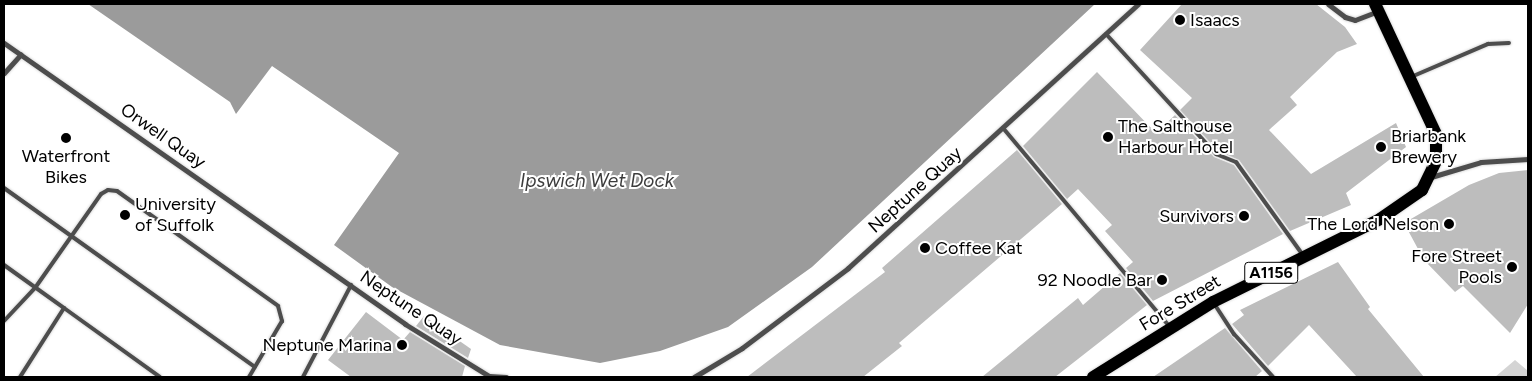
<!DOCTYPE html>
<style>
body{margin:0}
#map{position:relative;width:1532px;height:381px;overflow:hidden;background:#fff;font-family:Figtree,sans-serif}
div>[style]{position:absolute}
.green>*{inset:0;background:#d4d4d4}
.water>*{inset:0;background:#9b9b9b}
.building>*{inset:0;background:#bdbdbd}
.roads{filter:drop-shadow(0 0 1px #dbdbdb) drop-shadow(0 0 1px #dbdbdb)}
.lane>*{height:4px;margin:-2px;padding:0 2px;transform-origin:2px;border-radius:2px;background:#4d4d4d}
.street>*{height:5px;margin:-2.5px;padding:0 2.5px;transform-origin:2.5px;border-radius:2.5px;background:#4d4d4d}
.primary>*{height:12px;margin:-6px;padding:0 6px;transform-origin:6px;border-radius:6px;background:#000}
.dots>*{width:14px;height:14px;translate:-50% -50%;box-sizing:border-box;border:2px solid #fff;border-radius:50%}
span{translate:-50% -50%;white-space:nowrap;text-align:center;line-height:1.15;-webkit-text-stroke:4px #fff;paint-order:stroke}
.shield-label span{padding:1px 4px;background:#fff;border:1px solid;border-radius:4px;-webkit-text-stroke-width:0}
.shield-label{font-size:16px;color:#000;font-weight:700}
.poi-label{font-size:18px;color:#000}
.left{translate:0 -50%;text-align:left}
.right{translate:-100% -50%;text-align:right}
.street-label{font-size:18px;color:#000}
.water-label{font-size:19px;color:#3c3c3c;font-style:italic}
.frame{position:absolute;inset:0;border:5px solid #000;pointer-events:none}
</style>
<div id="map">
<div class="green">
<i style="clip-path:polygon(1515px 360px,1528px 371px,1528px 377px,1495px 377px)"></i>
</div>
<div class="water">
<i style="clip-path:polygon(88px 4px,1095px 4px,812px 267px,728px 327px,660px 351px,600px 363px,500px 345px,392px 287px,334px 245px,399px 153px,272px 66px,236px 114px,230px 102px)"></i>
</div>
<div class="building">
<i style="clip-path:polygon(1182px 4px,1316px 4px,1345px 27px,1357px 44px,1337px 52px,1290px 97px,1297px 105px,1269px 130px,1311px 174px,1396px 123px,1406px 147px,1346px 193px,1351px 205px,1290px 231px,1239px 160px,1218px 151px,1180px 110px,1192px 98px,1140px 50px)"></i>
<i style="clip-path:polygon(1097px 72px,1156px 133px,1175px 115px,1214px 157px,1234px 165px,1283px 234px,1153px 301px,1126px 268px,1133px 262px,1105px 231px,1112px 225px,1078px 189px,1067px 199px,1023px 146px)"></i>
<i style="clip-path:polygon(1017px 150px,1062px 204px,899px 343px,902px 346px,863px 377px,747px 377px,885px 272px,882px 268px)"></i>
<i style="clip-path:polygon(1528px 170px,1528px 304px,1510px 333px,1463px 286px,1455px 292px,1424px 260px,1404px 223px,1469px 185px,1499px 173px)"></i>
<i style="clip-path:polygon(1338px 262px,1370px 307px,1368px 309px,1424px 377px,1357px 377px,1309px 325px,1268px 366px,1232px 324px,1244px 315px,1240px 310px)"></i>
<i style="clip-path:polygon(1120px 273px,1147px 305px,1055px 377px,982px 377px,1078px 298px,1083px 305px)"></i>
<i style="clip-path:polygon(366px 312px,403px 340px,410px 332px,465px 366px,462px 377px,351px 377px,328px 360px)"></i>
<i style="clip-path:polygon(424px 316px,471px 349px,468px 358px,416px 326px)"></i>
<i style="clip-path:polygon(1225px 328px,1262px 371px,1255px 377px,1153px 377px)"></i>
</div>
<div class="roads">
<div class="lane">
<i style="left:1106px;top:34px;width:163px;rotate:47.5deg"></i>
<i style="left:1216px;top:154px;width:22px;rotate:22deg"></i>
<i style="left:1236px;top:162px;width:113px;rotate:54.3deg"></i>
<i style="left:1411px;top:77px;width:84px;rotate:-23.2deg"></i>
<i style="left:1488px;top:44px;width:21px;rotate:-3deg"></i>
<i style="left:1003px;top:128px;width:260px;rotate:50deg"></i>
<i style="left:4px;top:188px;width:308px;rotate:35.5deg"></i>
<i style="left:4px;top:265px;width:74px;rotate:35.6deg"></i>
<i style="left:64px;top:308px;width:82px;rotate:122.5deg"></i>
<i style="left:1215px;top:305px;width:35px;rotate:57deg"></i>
<i style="left:1234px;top:334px;width:58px;rotate:47.8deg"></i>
<i style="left:64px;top:308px;width:118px;rotate:35.7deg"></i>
<i style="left:4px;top:321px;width:45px;rotate:-46.8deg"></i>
<i style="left:35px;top:288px;width:115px;rotate:-54.9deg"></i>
<i style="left:101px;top:194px;width:8px;rotate:-30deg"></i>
<i style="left:108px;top:190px;width:9px;rotate:6deg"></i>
<i style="left:117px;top:191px;width:198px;rotate:35.5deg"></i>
<i style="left:278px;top:306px;width:16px;rotate:75deg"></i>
<i style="left:282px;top:321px;width:65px;rotate:120.5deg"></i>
<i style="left:303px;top:377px;width:104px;rotate:-62.4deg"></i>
</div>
<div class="street">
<i style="left:1328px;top:4px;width:21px;rotate:37deg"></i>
<i style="left:1345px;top:17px;width:10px;rotate:17deg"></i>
<i style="left:1355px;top:20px;width:25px;rotate:-21deg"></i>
<i style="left:4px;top:43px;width:490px;rotate:35deg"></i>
<i style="left:405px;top:324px;width:99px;rotate:31.8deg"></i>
<i style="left:489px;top:376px;width:17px;rotate:3deg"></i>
<i style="left:4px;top:73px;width:25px;rotate:-48deg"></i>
<i style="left:1431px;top:177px;width:52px;rotate:-16.7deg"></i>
<i style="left:1481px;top:162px;width:47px;rotate:-3.7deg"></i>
<i style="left:694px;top:377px;width:56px;rotate:-31.1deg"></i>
<i style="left:742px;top:348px;width:133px;rotate:-37deg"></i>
<i style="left:848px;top:268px;width:392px;rotate:-42.3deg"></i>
</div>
<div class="primary">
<i style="left:1093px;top:377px;width:142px;rotate:-32deg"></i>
<i style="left:1213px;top:302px;width:186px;rotate:-26.4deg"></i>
<i style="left:1380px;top:219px;width:51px;rotate:-34.6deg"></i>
<i style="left:1422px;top:190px;width:32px;rotate:-64deg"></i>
<i style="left:1436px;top:161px;width:27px;rotate:-90deg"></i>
<i style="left:1436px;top:134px;width:144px;rotate:-115.1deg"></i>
</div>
</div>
<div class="dots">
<i style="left:1180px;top:20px;background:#000"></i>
<i style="left:1108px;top:137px;background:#000"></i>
<i style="left:66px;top:138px;background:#000"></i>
<i style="left:1381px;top:147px;background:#000"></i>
<i style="left:125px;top:215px;background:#000"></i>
<i style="left:1244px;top:216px;background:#000"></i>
<i style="left:1449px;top:224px;background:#000"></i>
<i style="left:925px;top:248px;background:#000"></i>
<i style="left:1512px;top:267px;background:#000"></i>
<i style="left:1162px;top:280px;background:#000"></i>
<i style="left:402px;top:345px;background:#000"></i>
</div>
<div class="shield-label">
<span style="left:1271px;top:273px">A1156</span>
</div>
<div class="poi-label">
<span class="left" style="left:1190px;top:20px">Isaacs</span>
<span class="left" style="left:1118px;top:137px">The Salthouse<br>Harbour Hotel</span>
<span class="left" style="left:1391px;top:147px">Briarbank<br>Brewery</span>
<span style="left:66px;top:167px">Waterfront<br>Bikes</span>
<span class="left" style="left:135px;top:215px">University<br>of Suffolk</span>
<span class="right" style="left:1234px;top:216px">Survivors</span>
<span class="right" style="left:1439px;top:224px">The Lord Nelson</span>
<span class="left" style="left:935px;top:248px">Coffee Kat</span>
<span class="right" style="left:1502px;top:267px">Fore Street<br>Pools</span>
<span class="right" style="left:1152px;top:280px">92 Noodle Bar</span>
<span class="right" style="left:392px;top:345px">Neptune Marina</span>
</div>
<div class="street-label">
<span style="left:163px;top:136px;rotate:35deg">Orwell Quay</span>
<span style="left:915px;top:190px;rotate:-42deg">Neptune Quay</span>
<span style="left:1180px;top:303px;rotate:-31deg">Fore Street</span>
<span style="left:411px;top:308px;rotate:34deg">Neptune Quay</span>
</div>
<div class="water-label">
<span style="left:597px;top:181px">Ipswich Wet Dock</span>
</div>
<div class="frame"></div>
</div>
